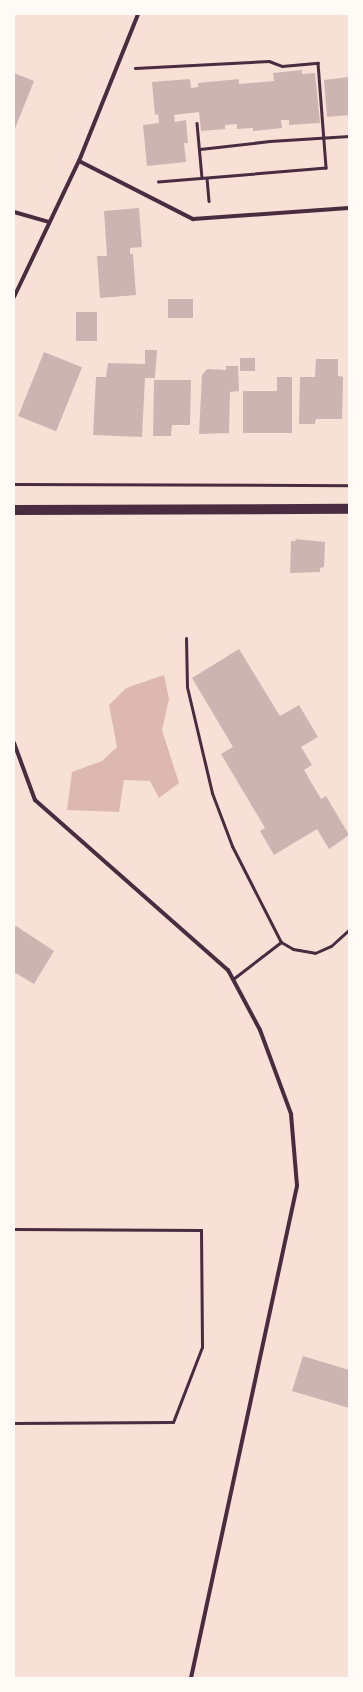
<!DOCTYPE html>
<style>
body{margin:0}
#map{position:relative;width:363px;height:1692px;overflow:hidden;background:#f7e1d7;font-family:Jost,sans-serif}
div>[style]{position:absolute}
.water>*{inset:0;background:#dcb8b0}
.building>*{inset:0;background:#ccb4b1;transform-origin:0 0}
.path>*{height:2.5px;margin:-1.25px;padding:0 1.25px;transform-origin:1.25px;border-radius:1.25px;background:#4a2c40}
.service>*{height:3px;margin:-1.5px;padding:0 1.5px;transform-origin:1.5px;border-radius:1.5px;background:#4a2c40}
.minor>*{height:4px;margin:-2px;padding:0 2px;transform-origin:2px;border-radius:2px;background:#4a2c40}
.primary>*{height:10px;margin:-5px;padding:0 5px;transform-origin:5px;border-radius:5px;background:#4a2c40}
span{translate:-50% -50%;white-space:nowrap;text-align:center;line-height:1.15;-webkit-text-stroke:3px #fffaf5;paint-order:stroke}
.frame{position:absolute;inset:0;border:15px solid #fffaf5;pointer-events:none}
</style>
<div id="map">
<div class="water">
<i style="clip-path:polygon(164px 675px,169px 699px,162px 730px,179px 783px,159px 798px,150px 781px,124px 780px,119px 812px,67px 810px,72px 772px,102px 761px,117px 747px,109px 705px,126px 688px)"></i>
</div>
<div class="building">
<i style="clip-path:polygon(302px 70px,302px 74px,315px 73px,320px 123px,289px 125px,289px 120px,281px 120px,282px 128px,253px 131px,253px 128px,237px 129px,237px 124px,225px 125px,225px 129px,201px 131px,199px 112px,174px 115px,175px 122px,186px 120px,188px 143px,184px 143px,186px 162px,147px 166px,143px 125px,159px 123px,158px 114px,155px 115px,152px 82px,190px 79px,191px 88px,198px 87px,198px 83px,239px 79px,239px 84px,274px 81px,273px 73px)"></i>
<i style="clip-path:polygon(14px 73px,34px 81px,14px 131px)"></i>
<i style="clip-path:polygon(349px 77px,349px 115px,327px 117px,324px 80px)"></i>
<i style="clip-path:polygon(139px 208px,142px 247px,130px 248px,130px 254px,133px 254px,136px 295px,100px 298px,97px 256px,107px 256px,104px 211px)"></i>
<i style="left:168px;top:299px;width:25px;height:19px"></i>
<i style="left:97px;top:312px;width:29px;height:21px;rotate:90deg"></i>
<i style="clip-path:polygon(145px 350px,157px 350px,155px 378px,145px 378px,142px 437px,93px 435px,96px 377px,106px 377px,108px 363px,145px 364px)"></i>
<i style="left:44px;top:352px;width:41px;height:69px;rotate:22deg"></i>
<i style="left:240px;top:358px;width:15px;height:13px"></i>
<i style="clip-path:polygon(316px 359px,338px 359px,338px 376px,343px 377px,342px 419px,316px 419px,315px 424px,299px 424px,300px 377px,315px 377px)"></i>
<i style="clip-path:polygon(226px 366px,238px 366px,239px 391px,230px 392px,229px 433px,199px 434px,202px 375px,207px 369px,226px 370px)"></i>
<i style="clip-path:polygon(277px 377px,292px 377px,292px 433px,243px 433px,243px 391px,277px 391px)"></i>
<i style="clip-path:polygon(154px 380px,191px 380px,190px 425px,172px 425px,171px 436px,153px 436px)"></i>
<i style="clip-path:polygon(295px 539px,325px 542px,324px 567px,320px 568px,320px 572px,290px 573px,291px 541px,296px 541px)"></i>
<i style="clip-path:polygon(239px 649px,280px 716px,299px 705px,318px 737px,301px 747px,312px 765px,304px 770px,321px 799px,326px 796px,349px 835px,329px 849px,317px 829px,274px 855px,260px 831px,265px 828px,221px 754px,233px 747px,192px 678px)"></i>
<i style="clip-path:polygon(16px 926px,54px 951px,34px 984px,14px 972px,14px 929px)"></i>
<i style="clip-path:polygon(303px 1356px,349px 1370px,349px 1408px,292px 1391px)"></i>
</div>
<div class="path">
<i style="left:135px;top:68px;width:134px;rotate:-3deg"></i>
<i style="left:269px;top:61px;width:14px;rotate:21deg"></i>
<i style="left:282px;top:66px;width:36px;rotate:-5deg"></i>
<i style="left:318px;top:63px;width:105px;rotate:85.6deg"></i>
<i style="left:326px;top:168px;width:168px;rotate:175.2deg"></i>
<i style="left:197px;top:123px;width:55px;rotate:84.8deg"></i>
<i style="left:200px;top:149px;width:70px;rotate:-6.5deg"></i>
<i style="left:270px;top:141px;width:79px;rotate:-3.6deg"></i>
<i style="left:207px;top:178px;width:23px;rotate:85deg"></i>
<i style="left:14px;top:484px;width:335px;rotate:0.2deg"></i>
</div>
<div class="service">
<i style="left:186px;top:638px;width:49px;rotate:88.8deg"></i>
<i style="left:187px;top:687px;width:109px;rotate:76.7deg"></i>
<i style="left:212px;top:793px;width:57px;rotate:69.3deg"></i>
<i style="left:232px;top:846px;width:108px;rotate:63deg"></i>
<i style="left:281px;top:942px;width:61px;rotate:142.4deg"></i>
<i style="left:281px;top:942px;width:14px;rotate:30deg"></i>
<i style="left:293px;top:949px;width:22px;rotate:10deg"></i>
<i style="left:315px;top:953px;width:17px;rotate:-24deg"></i>
<i style="left:331px;top:946px;width:24px;rotate:-42deg"></i>
<i style="left:14px;top:1229px;width:187px;rotate:0.3deg"></i>
<i style="left:201px;top:1230px;width:117px;rotate:89.5deg"></i>
<i style="left:202px;top:1347px;width:80px;rotate:111.1deg"></i>
<i style="left:173px;top:1422px;width:159px;rotate:179.6deg"></i>
</div>
<div class="minor">
<i style="left:79px;top:161px;width:128px;rotate:27deg"></i>
<i style="left:193px;top:219px;width:156px;rotate:-4deg"></i>
<i style="left:14px;top:212px;width:36px;rotate:16deg"></i>
<i style="left:14px;top:297px;width:151px;rotate:-64.5deg"></i>
<i style="left:79px;top:161px;width:158px;rotate:-68.1deg"></i>
<i style="left:14px;top:743px;width:61px;rotate:69.8deg"></i>
<i style="left:35px;top:800px;width:257px;rotate:41.4deg"></i>
<i style="left:228px;top:970px;width:68px;rotate:61.9deg"></i>
<i style="left:260px;top:1030px;width:90px;rotate:69.7deg"></i>
<i style="left:291px;top:1114px;width:72px;rotate:85.2deg"></i>
<i style="left:297px;top:1186px;width:503px;rotate:102.16deg"></i>
</div>
<div class="primary">
<i style="left:14px;top:510px;width:335px;rotate:-0.2deg"></i>
</div>
<div class="frame"></div>
</div>
